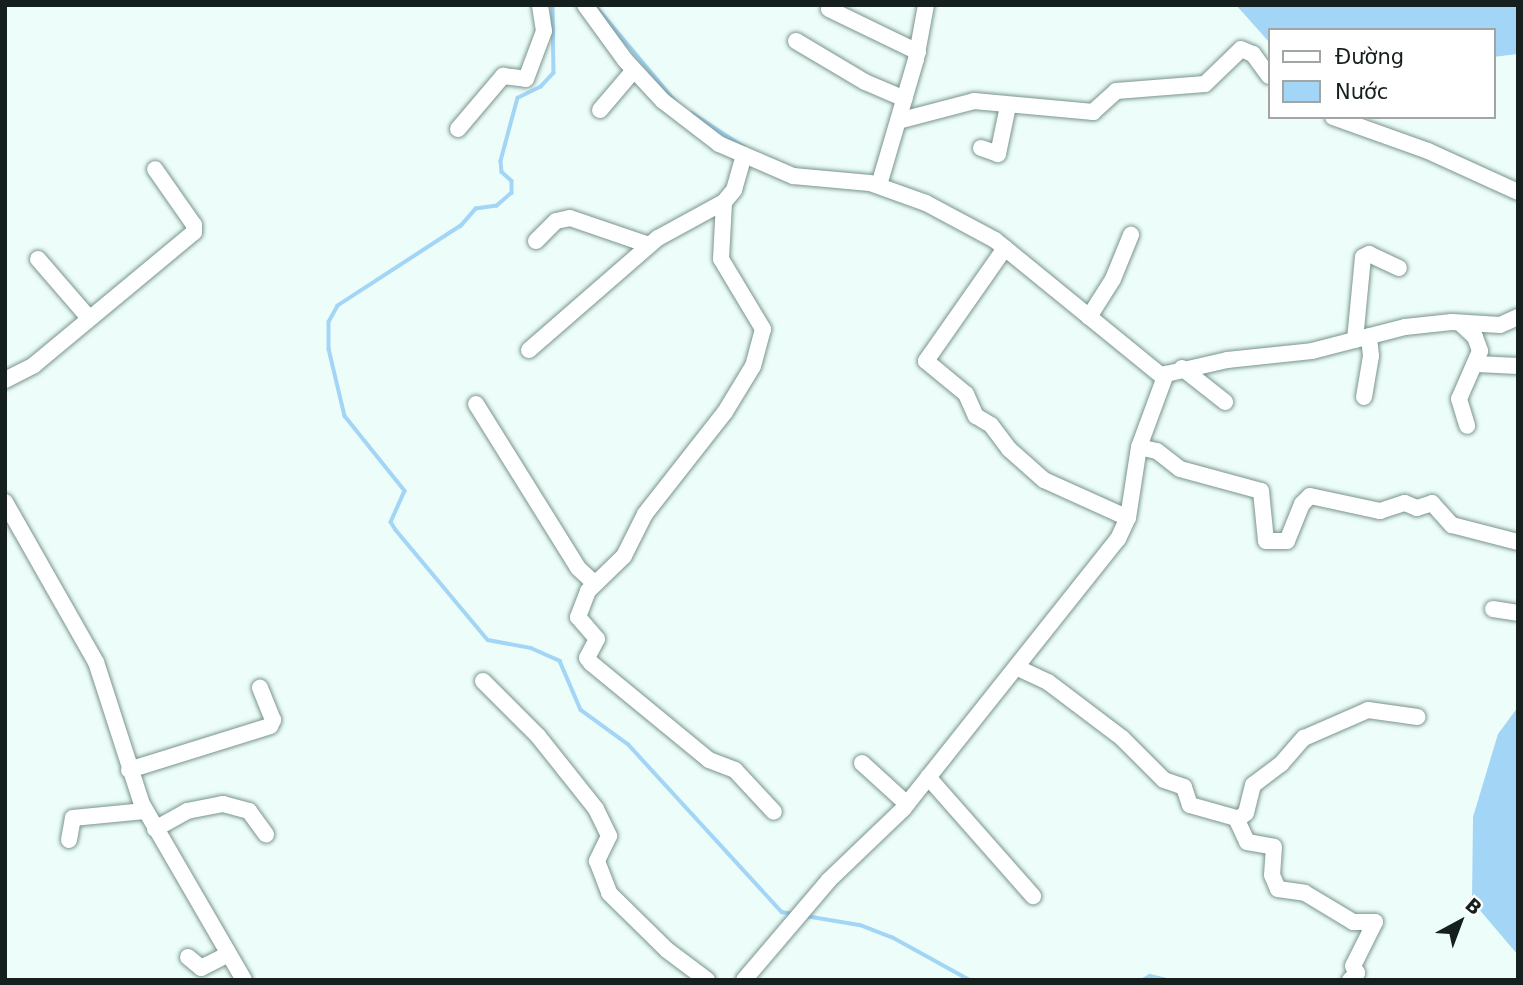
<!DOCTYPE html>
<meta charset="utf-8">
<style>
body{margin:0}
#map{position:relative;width:1523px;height:985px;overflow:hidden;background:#edfefa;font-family:"DejaVu Sans",sans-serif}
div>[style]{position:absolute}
.water>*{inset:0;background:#a3d5f7}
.stream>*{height:3.5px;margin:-1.75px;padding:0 1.75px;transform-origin:1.75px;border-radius:1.75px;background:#a3d5f7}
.roads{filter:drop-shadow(0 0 2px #79938e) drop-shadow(0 0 2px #79938e)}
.minor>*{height:16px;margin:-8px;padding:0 8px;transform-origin:8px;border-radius:8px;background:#fff}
span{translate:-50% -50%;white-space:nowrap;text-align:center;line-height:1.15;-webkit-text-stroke:5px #fff;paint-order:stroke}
.frame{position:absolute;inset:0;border:7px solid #15201e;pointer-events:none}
.legend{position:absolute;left:1268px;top:28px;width:228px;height:91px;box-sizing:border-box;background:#fff;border:2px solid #a1a6a5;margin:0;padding:9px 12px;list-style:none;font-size:21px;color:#15201e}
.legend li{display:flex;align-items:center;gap:14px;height:35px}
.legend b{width:35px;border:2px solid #a1a6a5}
.north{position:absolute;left:1425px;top:887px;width:70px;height:70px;-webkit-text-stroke:5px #fff;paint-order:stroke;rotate:41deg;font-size:19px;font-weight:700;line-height:28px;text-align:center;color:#15201e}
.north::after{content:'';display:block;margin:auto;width:24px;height:32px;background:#15201e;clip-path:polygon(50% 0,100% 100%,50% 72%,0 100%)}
</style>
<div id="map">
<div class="water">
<i style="clip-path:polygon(1236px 5px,1518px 5px,1518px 54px,1493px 57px,1493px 30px,1269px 30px,1269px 42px)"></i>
<i style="clip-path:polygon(1518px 707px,1518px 955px,1472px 901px,1473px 817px,1498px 734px)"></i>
</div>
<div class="stream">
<i style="left:553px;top:5px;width:68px;rotate:89.2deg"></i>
<i style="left:554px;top:73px;width:19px;rotate:133deg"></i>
<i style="left:541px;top:87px;width:25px;rotate:154deg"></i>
<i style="left:518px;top:98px;width:65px;rotate:105.1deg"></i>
<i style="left:501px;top:161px;width:11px;rotate:85deg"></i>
<i style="left:502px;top:172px;width:13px;rotate:42deg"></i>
<i style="left:512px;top:181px;width:12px;rotate:90deg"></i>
<i style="left:512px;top:193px;width:20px;rotate:139deg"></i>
<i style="left:497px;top:206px;width:21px;rotate:172deg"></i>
<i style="left:476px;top:209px;width:23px;rotate:131deg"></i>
<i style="left:461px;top:226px;width:147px;rotate:147deg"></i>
<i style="left:338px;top:306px;width:18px;rotate:119deg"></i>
<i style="left:329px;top:322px;width:27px;rotate:90deg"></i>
<i style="left:329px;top:349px;width:69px;rotate:76.6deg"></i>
<i style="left:345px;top:416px;width:96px;rotate:51.3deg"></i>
<i style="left:405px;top:491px;width:34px;rotate:114deg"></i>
<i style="left:391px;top:522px;width:9px;rotate:58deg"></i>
<i style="left:396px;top:530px;width:143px;rotate:50.1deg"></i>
<i style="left:488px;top:640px;width:44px;rotate:10.5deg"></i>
<i style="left:531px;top:648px;width:32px;rotate:24deg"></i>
<i style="left:560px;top:661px;width:53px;rotate:66.8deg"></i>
<i style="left:581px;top:710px;width:58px;rotate:35.9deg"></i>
<i style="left:628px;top:744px;width:228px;rotate:47.5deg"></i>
<i style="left:782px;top:912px;width:13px;rotate:9deg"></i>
<i style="left:595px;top:5px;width:128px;rotate:50.1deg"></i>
<i style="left:692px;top:113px;width:62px;rotate:33.2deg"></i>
<i style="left:806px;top:916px;width:55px;rotate:9.5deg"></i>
<i style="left:860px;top:925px;width:34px;rotate:21deg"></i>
<i style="left:892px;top:937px;width:89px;rotate:28.9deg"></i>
<i style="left:1143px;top:980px;width:8px;rotate:-30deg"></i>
<i style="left:1150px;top:976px;width:18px;rotate:13deg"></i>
</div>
<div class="roads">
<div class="minor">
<i style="left:585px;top:5px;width:68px;rotate:54deg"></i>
<i style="left:625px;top:60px;width:56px;rotate:47.2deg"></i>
<i style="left:663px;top:101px;width:71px;rotate:37.5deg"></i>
<i style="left:719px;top:144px;width:81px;rotate:23.4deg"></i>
<i style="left:793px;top:176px;width:77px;rotate:5.2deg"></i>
<i style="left:870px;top:183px;width:59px;rotate:19.7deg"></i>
<i style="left:926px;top:203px;width:78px;rotate:28.2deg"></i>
<i style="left:995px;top:240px;width:217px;rotate:39.2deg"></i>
<i style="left:829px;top:9px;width:99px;rotate:25.8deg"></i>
<i style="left:796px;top:41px;width:80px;rotate:30.7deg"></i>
<i style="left:865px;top:82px;width:43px;rotate:23deg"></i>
<i style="left:600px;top:110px;width:52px;rotate:-49.6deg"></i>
<i style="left:1333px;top:117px;width:101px;rotate:19.7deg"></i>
<i style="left:1428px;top:151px;width:99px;rotate:24.5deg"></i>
<i style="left:898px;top:121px;width:79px;rotate:-14.7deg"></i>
<i style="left:974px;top:101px;width:120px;rotate:5.3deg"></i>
<i style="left:1093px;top:112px;width:31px;rotate:-42deg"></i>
<i style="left:1116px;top:91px;width:89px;rotate:-4.5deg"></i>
<i style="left:1205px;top:84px;width:50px;rotate:-44.2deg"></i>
<i style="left:1241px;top:49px;width:13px;rotate:23deg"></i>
<i style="left:1253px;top:54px;width:27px;rotate:54deg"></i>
<i style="left:458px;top:129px;width:70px;rotate:-49.7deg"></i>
<i style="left:503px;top:76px;width:23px;rotate:7deg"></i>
<i style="left:526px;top:79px;width:51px;rotate:-69.4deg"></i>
<i style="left:544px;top:31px;width:26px;rotate:-99deg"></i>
<i style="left:981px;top:148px;width:18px;rotate:19deg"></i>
<i style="left:998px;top:154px;width:49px;rotate:-78.2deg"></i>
<i style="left:879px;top:185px;width:131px;rotate:-73.6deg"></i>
<i style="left:916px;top:59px;width:55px;rotate:-79.5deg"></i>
<i style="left:724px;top:202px;width:57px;rotate:93deg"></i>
<i style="left:721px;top:259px;width:82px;rotate:59deg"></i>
<i style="left:763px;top:329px;width:38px;rotate:105deg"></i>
<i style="left:753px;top:366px;width:54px;rotate:121.3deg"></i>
<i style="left:725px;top:412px;width:130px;rotate:128.1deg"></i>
<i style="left:645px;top:514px;width:47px;rotate:116.6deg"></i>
<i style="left:624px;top:556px;width:50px;rotate:135.8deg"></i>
<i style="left:588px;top:591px;width:28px;rotate:111deg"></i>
<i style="left:578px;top:617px;width:29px;rotate:49deg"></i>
<i style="left:597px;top:639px;width:21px;rotate:118deg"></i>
<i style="left:587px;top:658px;width:6px;rotate:51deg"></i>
<i style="left:591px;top:663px;width:153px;rotate:39.4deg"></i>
<i style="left:709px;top:760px;width:28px;rotate:21deg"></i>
<i style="left:735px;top:770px;width:57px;rotate:47.1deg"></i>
<i style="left:536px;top:241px;width:28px;rotate:-45deg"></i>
<i style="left:556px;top:221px;width:14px;rotate:-12deg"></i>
<i style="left:570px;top:218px;width:83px;rotate:18.9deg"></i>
<i style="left:1005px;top:248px;width:138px;rotate:125deg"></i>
<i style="left:926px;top:361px;width:52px;rotate:39.5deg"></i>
<i style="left:966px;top:394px;width:24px;rotate:66deg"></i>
<i style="left:976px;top:416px;width:17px;rotate:31deg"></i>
<i style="left:991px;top:425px;width:30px;rotate:53deg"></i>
<i style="left:1009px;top:449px;width:47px;rotate:41.5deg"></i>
<i style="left:1044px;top:480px;width:92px;rotate:24.3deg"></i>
<i style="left:38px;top:259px;width:78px;rotate:49.2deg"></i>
<i style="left:1089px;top:317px;width:45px;rotate:-57.7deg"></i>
<i style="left:1113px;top:279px;width:48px;rotate:-67.8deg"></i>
<i style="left:1461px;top:324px;width:19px;rotate:43deg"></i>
<i style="left:1475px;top:337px;width:15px;rotate:70deg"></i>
<i style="left:1480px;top:351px;width:52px;rotate:113.6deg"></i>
<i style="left:1459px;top:399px;width:28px;rotate:73deg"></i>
<i style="left:1355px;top:340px;width:83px;rotate:-84.5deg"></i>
<i style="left:1363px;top:257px;width:7px;rotate:-27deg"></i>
<i style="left:1369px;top:254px;width:33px;rotate:25deg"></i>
<i style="left:529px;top:350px;width:171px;rotate:-41deg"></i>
<i style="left:658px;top:238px;width:75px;rotate:-28.6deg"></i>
<i style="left:724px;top:202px;width:16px;rotate:-50deg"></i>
<i style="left:734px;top:190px;width:33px;rotate:-74deg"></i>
<i style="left:1477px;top:364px;width:41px;rotate:2.8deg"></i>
<i style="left:1182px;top:368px;width:55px;rotate:38.3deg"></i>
<i style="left:5px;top:380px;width:33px;rotate:-27deg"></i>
<i style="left:34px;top:365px;width:208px;rotate:-39.7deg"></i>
<i style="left:194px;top:232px;width:7px;rotate:-90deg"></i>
<i style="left:194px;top:225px;width:68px;rotate:-124.9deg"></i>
<i style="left:1364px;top:397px;width:42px;rotate:-80.3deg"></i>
<i style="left:1371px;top:356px;width:20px;rotate:-96deg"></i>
<i style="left:476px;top:404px;width:193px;rotate:58.1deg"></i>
<i style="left:578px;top:568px;width:23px;rotate:43deg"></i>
<i style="left:1139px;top:447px;width:18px;rotate:13deg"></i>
<i style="left:1157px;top:451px;width:29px;rotate:38deg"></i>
<i style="left:1180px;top:469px;width:84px;rotate:15.2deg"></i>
<i style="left:1261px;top:491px;width:50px;rotate:84.3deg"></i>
<i style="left:1266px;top:541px;width:21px"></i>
<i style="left:1287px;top:541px;width:40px;rotate:-68deg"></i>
<i style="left:1302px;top:504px;width:11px;rotate:-45deg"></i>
<i style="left:1310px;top:496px;width:72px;rotate:12.1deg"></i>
<i style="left:1380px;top:511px;width:26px;rotate:-18deg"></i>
<i style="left:1405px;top:503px;width:13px;rotate:23deg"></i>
<i style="left:1417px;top:508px;width:16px;rotate:-18deg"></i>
<i style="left:1432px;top:503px;width:30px;rotate:48deg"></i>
<i style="left:1452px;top:525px;width:68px;rotate:14.4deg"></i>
<i style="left:5px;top:502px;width:184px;rotate:60.4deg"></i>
<i style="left:96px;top:662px;width:149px;rotate:72.1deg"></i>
<i style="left:142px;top:804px;width:203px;rotate:59.9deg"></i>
<i style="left:1493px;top:609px;width:25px;rotate:9deg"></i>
<i style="left:1018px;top:668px;width:33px;rotate:25deg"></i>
<i style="left:1048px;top:682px;width:93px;rotate:37.1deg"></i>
<i style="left:1122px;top:738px;width:59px;rotate:45deg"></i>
<i style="left:1164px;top:780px;width:21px;rotate:19deg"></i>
<i style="left:1184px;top:787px;width:19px;rotate:72deg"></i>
<i style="left:1190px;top:805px;width:48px;rotate:15.8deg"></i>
<i style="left:1236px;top:818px;width:26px;rotate:65deg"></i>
<i style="left:1247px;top:842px;width:27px;rotate:10deg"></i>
<i style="left:1274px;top:847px;width:28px;rotate:94deg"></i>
<i style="left:1272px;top:875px;width:15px;rotate:67deg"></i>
<i style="left:1278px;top:889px;width:27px;rotate:8deg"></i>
<i style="left:1305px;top:893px;width:56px;rotate:31.1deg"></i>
<i style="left:1353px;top:922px;width:22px"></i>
<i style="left:1375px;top:922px;width:49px;rotate:116.6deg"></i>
<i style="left:1353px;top:966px;width:8px;rotate:60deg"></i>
<i style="left:1357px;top:973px;width:10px;rotate:135deg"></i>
<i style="left:483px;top:681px;width:78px;rotate:45deg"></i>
<i style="left:538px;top:736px;width:93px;rotate:51.5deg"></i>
<i style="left:596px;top:809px;width:30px;rotate:64deg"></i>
<i style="left:609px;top:836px;width:28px;rotate:116deg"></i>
<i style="left:597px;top:861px;width:34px;rotate:69deg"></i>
<i style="left:609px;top:893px;width:81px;rotate:44.5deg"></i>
<i style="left:667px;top:950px;width:50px;rotate:36.9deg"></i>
<i style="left:862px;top:763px;width:61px;rotate:42.3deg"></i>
<i style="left:129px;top:770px;width:148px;rotate:-17.3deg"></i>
<i style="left:270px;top:726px;width:7px;rotate:-63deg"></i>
<i style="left:273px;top:720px;width:35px;rotate:-112deg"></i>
<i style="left:928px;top:777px;width:159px;rotate:48.6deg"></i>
<i style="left:1237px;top:820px;width:11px;rotate:-38deg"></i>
<i style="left:1246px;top:813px;width:29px;rotate:-76deg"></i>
<i style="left:1253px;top:785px;width:35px;rotate:-37deg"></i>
<i style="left:1281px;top:764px;width:35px;rotate:-49deg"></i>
<i style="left:1304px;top:738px;width:70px;rotate:-23.6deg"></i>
<i style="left:1368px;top:710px;width:50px;rotate:8deg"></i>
<i style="left:155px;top:829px;width:37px;rotate:-29deg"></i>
<i style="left:187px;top:811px;width:37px;rotate:-11deg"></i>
<i style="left:223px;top:804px;width:27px;rotate:15deg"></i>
<i style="left:249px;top:811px;width:29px;rotate:54deg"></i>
<i style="left:69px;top:840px;width:22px;rotate:-80deg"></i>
<i style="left:73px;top:818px;width:72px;rotate:-5.6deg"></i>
<i style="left:188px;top:957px;width:17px;rotate:40deg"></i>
<i style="left:201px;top:968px;width:28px;rotate:-27deg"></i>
<i style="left:744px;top:980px;width:131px;rotate:-49.6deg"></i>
<i style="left:829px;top:880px;width:103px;rotate:-43.8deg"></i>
<i style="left:903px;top:809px;width:345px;rotate:-51.5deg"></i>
<i style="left:1118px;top:539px;width:23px;rotate:-65deg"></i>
<i style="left:1128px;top:518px;width:72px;rotate:-81.2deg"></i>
<i style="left:1139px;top:447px;width:78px;rotate:-69.7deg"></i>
<i style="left:1166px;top:374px;width:63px;rotate:-12.9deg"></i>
<i style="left:1227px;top:360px;width:85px;rotate:-6deg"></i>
<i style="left:1312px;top:351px;width:96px;rotate:-14.5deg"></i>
<i style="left:1405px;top:327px;width:47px;rotate:-6.1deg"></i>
<i style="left:1452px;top:322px;width:48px;rotate:3.6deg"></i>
<i style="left:1500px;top:325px;width:20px;rotate:-24deg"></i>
</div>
</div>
<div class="frame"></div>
<ul class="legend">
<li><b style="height:9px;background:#fff"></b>Đường</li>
<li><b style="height:19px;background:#a3d5f7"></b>Nước</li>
</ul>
<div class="north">B</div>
</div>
